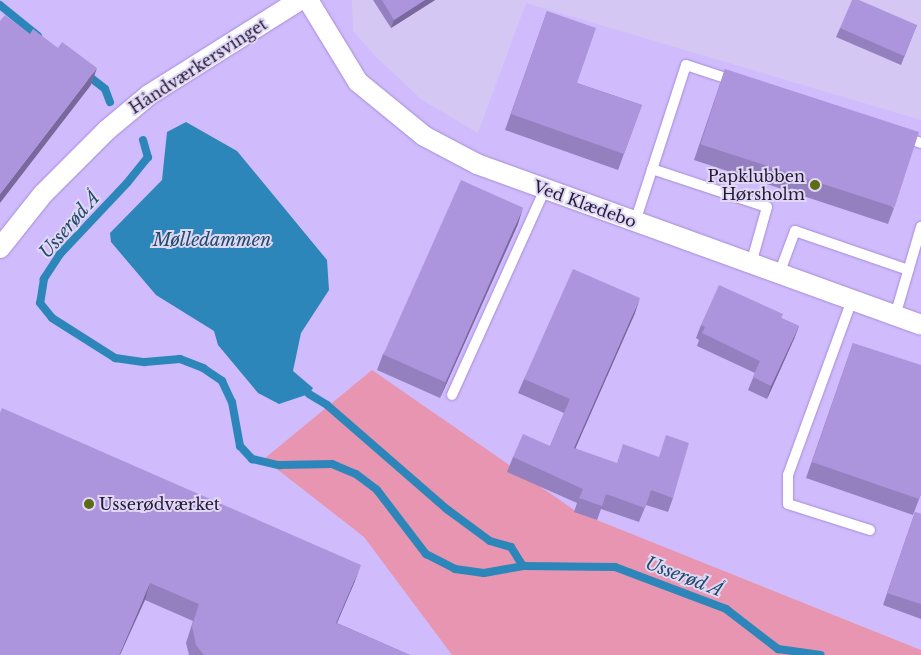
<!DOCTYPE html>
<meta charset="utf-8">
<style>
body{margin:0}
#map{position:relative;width:921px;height:655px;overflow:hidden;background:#d4c7f4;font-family:"Libre Baskerville",serif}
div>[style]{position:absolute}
.built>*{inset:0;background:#d0bbfd}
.green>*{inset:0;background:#e795b0}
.water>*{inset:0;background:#2d86b9}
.stream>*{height:8px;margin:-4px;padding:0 4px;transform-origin:4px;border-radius:4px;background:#2d86b9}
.roads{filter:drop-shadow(0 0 1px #a58dd5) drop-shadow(0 0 1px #a58dd5)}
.lane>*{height:10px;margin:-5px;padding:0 5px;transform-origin:5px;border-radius:5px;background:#fff}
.street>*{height:20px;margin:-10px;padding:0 10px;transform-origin:10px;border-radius:10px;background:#fff}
.wall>*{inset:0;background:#9580bf}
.shaded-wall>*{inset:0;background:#79689b}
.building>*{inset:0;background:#ad95de;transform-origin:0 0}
.dots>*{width:14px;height:14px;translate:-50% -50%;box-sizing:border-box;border:2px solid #e0d7f5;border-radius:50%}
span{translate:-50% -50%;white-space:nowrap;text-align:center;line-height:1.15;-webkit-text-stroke:4px #e0d7f5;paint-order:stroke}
.street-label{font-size:16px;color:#241a36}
.poi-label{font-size:16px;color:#241a36}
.right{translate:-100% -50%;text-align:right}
.left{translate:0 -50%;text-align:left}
.water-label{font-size:18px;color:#204e6a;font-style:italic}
</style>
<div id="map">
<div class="built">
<i style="clip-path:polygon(0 0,352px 0,353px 31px,376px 57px,422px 100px,478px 133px,526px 3px,921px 120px,921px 650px,577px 512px,264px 459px,364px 537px,452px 655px,0 655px)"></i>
</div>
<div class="green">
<i style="clip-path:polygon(372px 370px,577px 512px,921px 650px,921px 655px,452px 655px,364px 537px,264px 459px)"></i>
</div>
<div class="water">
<i style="clip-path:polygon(186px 122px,237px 151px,327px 260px,329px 290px,301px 333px,293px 371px,313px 388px,309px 394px,279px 404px,258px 393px,218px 345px,214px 331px,156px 295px,111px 242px,110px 233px,162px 180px,167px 132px)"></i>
</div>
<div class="stream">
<i style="left:0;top:5px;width:49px;rotate:39.2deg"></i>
<i style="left:86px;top:74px;width:24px;rotate:38deg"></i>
<i style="left:105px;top:89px;width:14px;rotate:69deg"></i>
<i style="left:143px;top:140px;width:18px;rotate:74deg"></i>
<i style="left:148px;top:157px;width:33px;rotate:129deg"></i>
<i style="left:127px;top:183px;width:98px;rotate:133.3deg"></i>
<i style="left:60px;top:254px;width:30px;rotate:123deg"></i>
<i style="left:44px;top:279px;width:24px;rotate:99deg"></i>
<i style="left:40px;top:303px;width:19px;rotate:51deg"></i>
<i style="left:52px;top:318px;width:75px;rotate:32.4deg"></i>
<i style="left:115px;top:358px;width:30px;rotate:8deg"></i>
<i style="left:145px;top:362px;width:35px;rotate:-5deg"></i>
<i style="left:180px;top:359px;width:25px;rotate:21deg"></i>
<i style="left:203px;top:368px;width:23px;rotate:34deg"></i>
<i style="left:222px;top:381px;width:23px;rotate:65deg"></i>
<i style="left:232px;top:402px;width:45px;rotate:79.7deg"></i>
<i style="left:240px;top:446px;width:18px;rotate:47deg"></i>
<i style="left:252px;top:459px;width:28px;rotate:13deg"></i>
<i style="left:279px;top:465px;width:53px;rotate:-1.1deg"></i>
<i style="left:332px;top:464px;width:26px;rotate:23deg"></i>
<i style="left:356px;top:474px;width:26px;rotate:37deg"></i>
<i style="left:377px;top:490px;width:81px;rotate:52.6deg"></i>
<i style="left:426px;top:554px;width:33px;rotate:27deg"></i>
<i style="left:455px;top:569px;width:29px;rotate:8deg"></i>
<i style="left:484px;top:573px;width:40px;rotate:-10deg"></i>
<i style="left:523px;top:566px;width:92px;rotate:0.6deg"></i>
<i style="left:615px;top:567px;width:119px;rotate:20.7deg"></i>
<i style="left:726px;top:609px;width:66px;rotate:37.6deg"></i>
<i style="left:778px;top:649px;width:43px;rotate:7.9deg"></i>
<i style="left:309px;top:394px;width:21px;rotate:31deg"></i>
<i style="left:327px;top:405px;width:160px;rotate:41deg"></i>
<i style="left:448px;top:510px;width:52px;rotate:36.4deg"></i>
<i style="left:490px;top:541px;width:22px;rotate:16deg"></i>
<i style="left:511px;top:547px;width:22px;rotate:58deg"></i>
</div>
<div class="roads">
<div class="lane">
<i style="left:903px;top:137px;width:19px;rotate:18deg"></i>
<i style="left:652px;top:169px;width:121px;rotate:18.3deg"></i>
<i style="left:767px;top:207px;width:59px;rotate:105.7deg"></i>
<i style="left:635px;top:222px;width:165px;rotate:-72deg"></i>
<i style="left:686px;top:65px;width:52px;rotate:18.1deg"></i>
<i style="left:779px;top:274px;width:46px;rotate:-69.6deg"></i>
<i style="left:795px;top:231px;width:120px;rotate:19deg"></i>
<i style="left:852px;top:300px;width:186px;rotate:110.1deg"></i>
<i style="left:788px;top:475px;width:29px;rotate:90deg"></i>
<i style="left:788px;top:504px;width:86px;rotate:17.6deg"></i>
<i style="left:895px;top:316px;width:93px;rotate:-73.7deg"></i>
<i style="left:452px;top:395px;width:226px;rotate:-65.7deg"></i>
</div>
<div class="street">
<i style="left:308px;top:0;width:96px;rotate:58.6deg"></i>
<i style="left:358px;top:82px;width:85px;rotate:39.3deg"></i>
<i style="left:424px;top:136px;width:60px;rotate:27.8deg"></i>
<i style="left:477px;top:164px;width:472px;rotate:19.9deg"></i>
<i style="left:0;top:248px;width:69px;rotate:-51.5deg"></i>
<i style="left:43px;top:194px;width:91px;rotate:-45deg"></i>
<i style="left:107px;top:130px;width:55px;rotate:-39.8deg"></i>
<i style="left:149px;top:95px;width:178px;rotate:-32.2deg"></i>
</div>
</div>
<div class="wall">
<i style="clip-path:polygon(373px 0,435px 0,391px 28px)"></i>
<i style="clip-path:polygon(547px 11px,577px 83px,642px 105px,618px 170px,505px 130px)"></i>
<i style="clip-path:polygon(917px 25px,901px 65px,836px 37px,840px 28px)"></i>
<i style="clip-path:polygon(725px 69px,894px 208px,888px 224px,694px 160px)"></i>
<i style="clip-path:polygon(518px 224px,440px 398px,377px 370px,383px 354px)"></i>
<i style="clip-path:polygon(635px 313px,575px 448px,673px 498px,668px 512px,646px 505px,639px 522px,601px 509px,597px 520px,574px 512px,577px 503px,507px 472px,513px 457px,550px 446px,564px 413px,518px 393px,524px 379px)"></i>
<i style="clip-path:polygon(781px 318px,799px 326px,794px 339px,767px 399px,748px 390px,755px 373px,697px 346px,699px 340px,696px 338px,701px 325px)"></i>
<i style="clip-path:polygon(853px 343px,921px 494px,913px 515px,806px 478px)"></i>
<i style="clip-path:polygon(0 413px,355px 581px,337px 623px,410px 655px,189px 655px,186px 643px,193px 621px,145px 600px)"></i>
<i style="clip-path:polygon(915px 512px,921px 514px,921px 619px,883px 605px)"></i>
</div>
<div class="shaded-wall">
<i style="clip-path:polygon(425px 0,435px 0,391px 28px,394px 20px)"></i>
<i style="clip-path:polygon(97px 68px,91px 85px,0 203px,0 194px)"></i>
<i style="clip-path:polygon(523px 208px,518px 224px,440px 398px,446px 382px)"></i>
<i style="clip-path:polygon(640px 298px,635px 313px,569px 463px,574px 448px)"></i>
<i style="clip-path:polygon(799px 326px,794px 339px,767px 399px,771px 386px)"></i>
<i style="clip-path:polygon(361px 565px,355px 581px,330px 639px,336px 623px)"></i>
<i style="clip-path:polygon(150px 583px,145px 600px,120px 655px,119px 655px)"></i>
</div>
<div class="building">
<i style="clip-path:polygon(382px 0,425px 0,394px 20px)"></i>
<i style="clip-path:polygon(852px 0,859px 0,917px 25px,904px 56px,840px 28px)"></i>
<i style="clip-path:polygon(547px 11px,596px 28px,577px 83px,642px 105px,624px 154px,511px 114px)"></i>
<i style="clip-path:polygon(5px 15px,30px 34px,33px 29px,58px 48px,62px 42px,97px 68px,0 194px,0 21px)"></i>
<i style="left:725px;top:69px;width:204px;height:79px;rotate:18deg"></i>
<i style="left:461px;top:180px;width:68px;height:191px;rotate:24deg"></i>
<i style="clip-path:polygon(573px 269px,640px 298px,574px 448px,617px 463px,623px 444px,659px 457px,666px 435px,689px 443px,673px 498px,651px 490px,645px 508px,606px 494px,602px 506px,579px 498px,583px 489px,513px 457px,523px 434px,550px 446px,570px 399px,524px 379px)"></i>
<i style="clip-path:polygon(719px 285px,783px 314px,781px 318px,799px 326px,771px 386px,753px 377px,760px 361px,702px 333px,705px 327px,701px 325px)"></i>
<i style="clip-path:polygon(853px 343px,921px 365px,921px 494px,919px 499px,812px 462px)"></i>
<i style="clip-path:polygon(2px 408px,361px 565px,336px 623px,410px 655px,204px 655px,196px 645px,192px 626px,199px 604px,150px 583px,119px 655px,0 655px,0 413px)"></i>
<i style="clip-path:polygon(915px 512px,921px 514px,921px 604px,887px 593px)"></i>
</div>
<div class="dots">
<i style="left:815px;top:185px;background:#5d6b14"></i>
<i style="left:89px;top:504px;background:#5d6b14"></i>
</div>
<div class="street-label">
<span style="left:198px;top:66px;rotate:-33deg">Håndværkersvinget</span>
<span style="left:585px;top:204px;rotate:20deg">Ved Klædebo</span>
</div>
<div class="poi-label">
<span class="right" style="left:805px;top:185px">Papklubben<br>Hørsholm</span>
<span class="left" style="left:99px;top:504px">Usserødværket</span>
</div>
<div class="water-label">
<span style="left:70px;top:225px;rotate:-49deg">Usserød Å</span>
<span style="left:212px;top:240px">Mølledammen</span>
<span style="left:684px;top:577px;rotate:21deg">Usserød Å</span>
</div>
</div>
